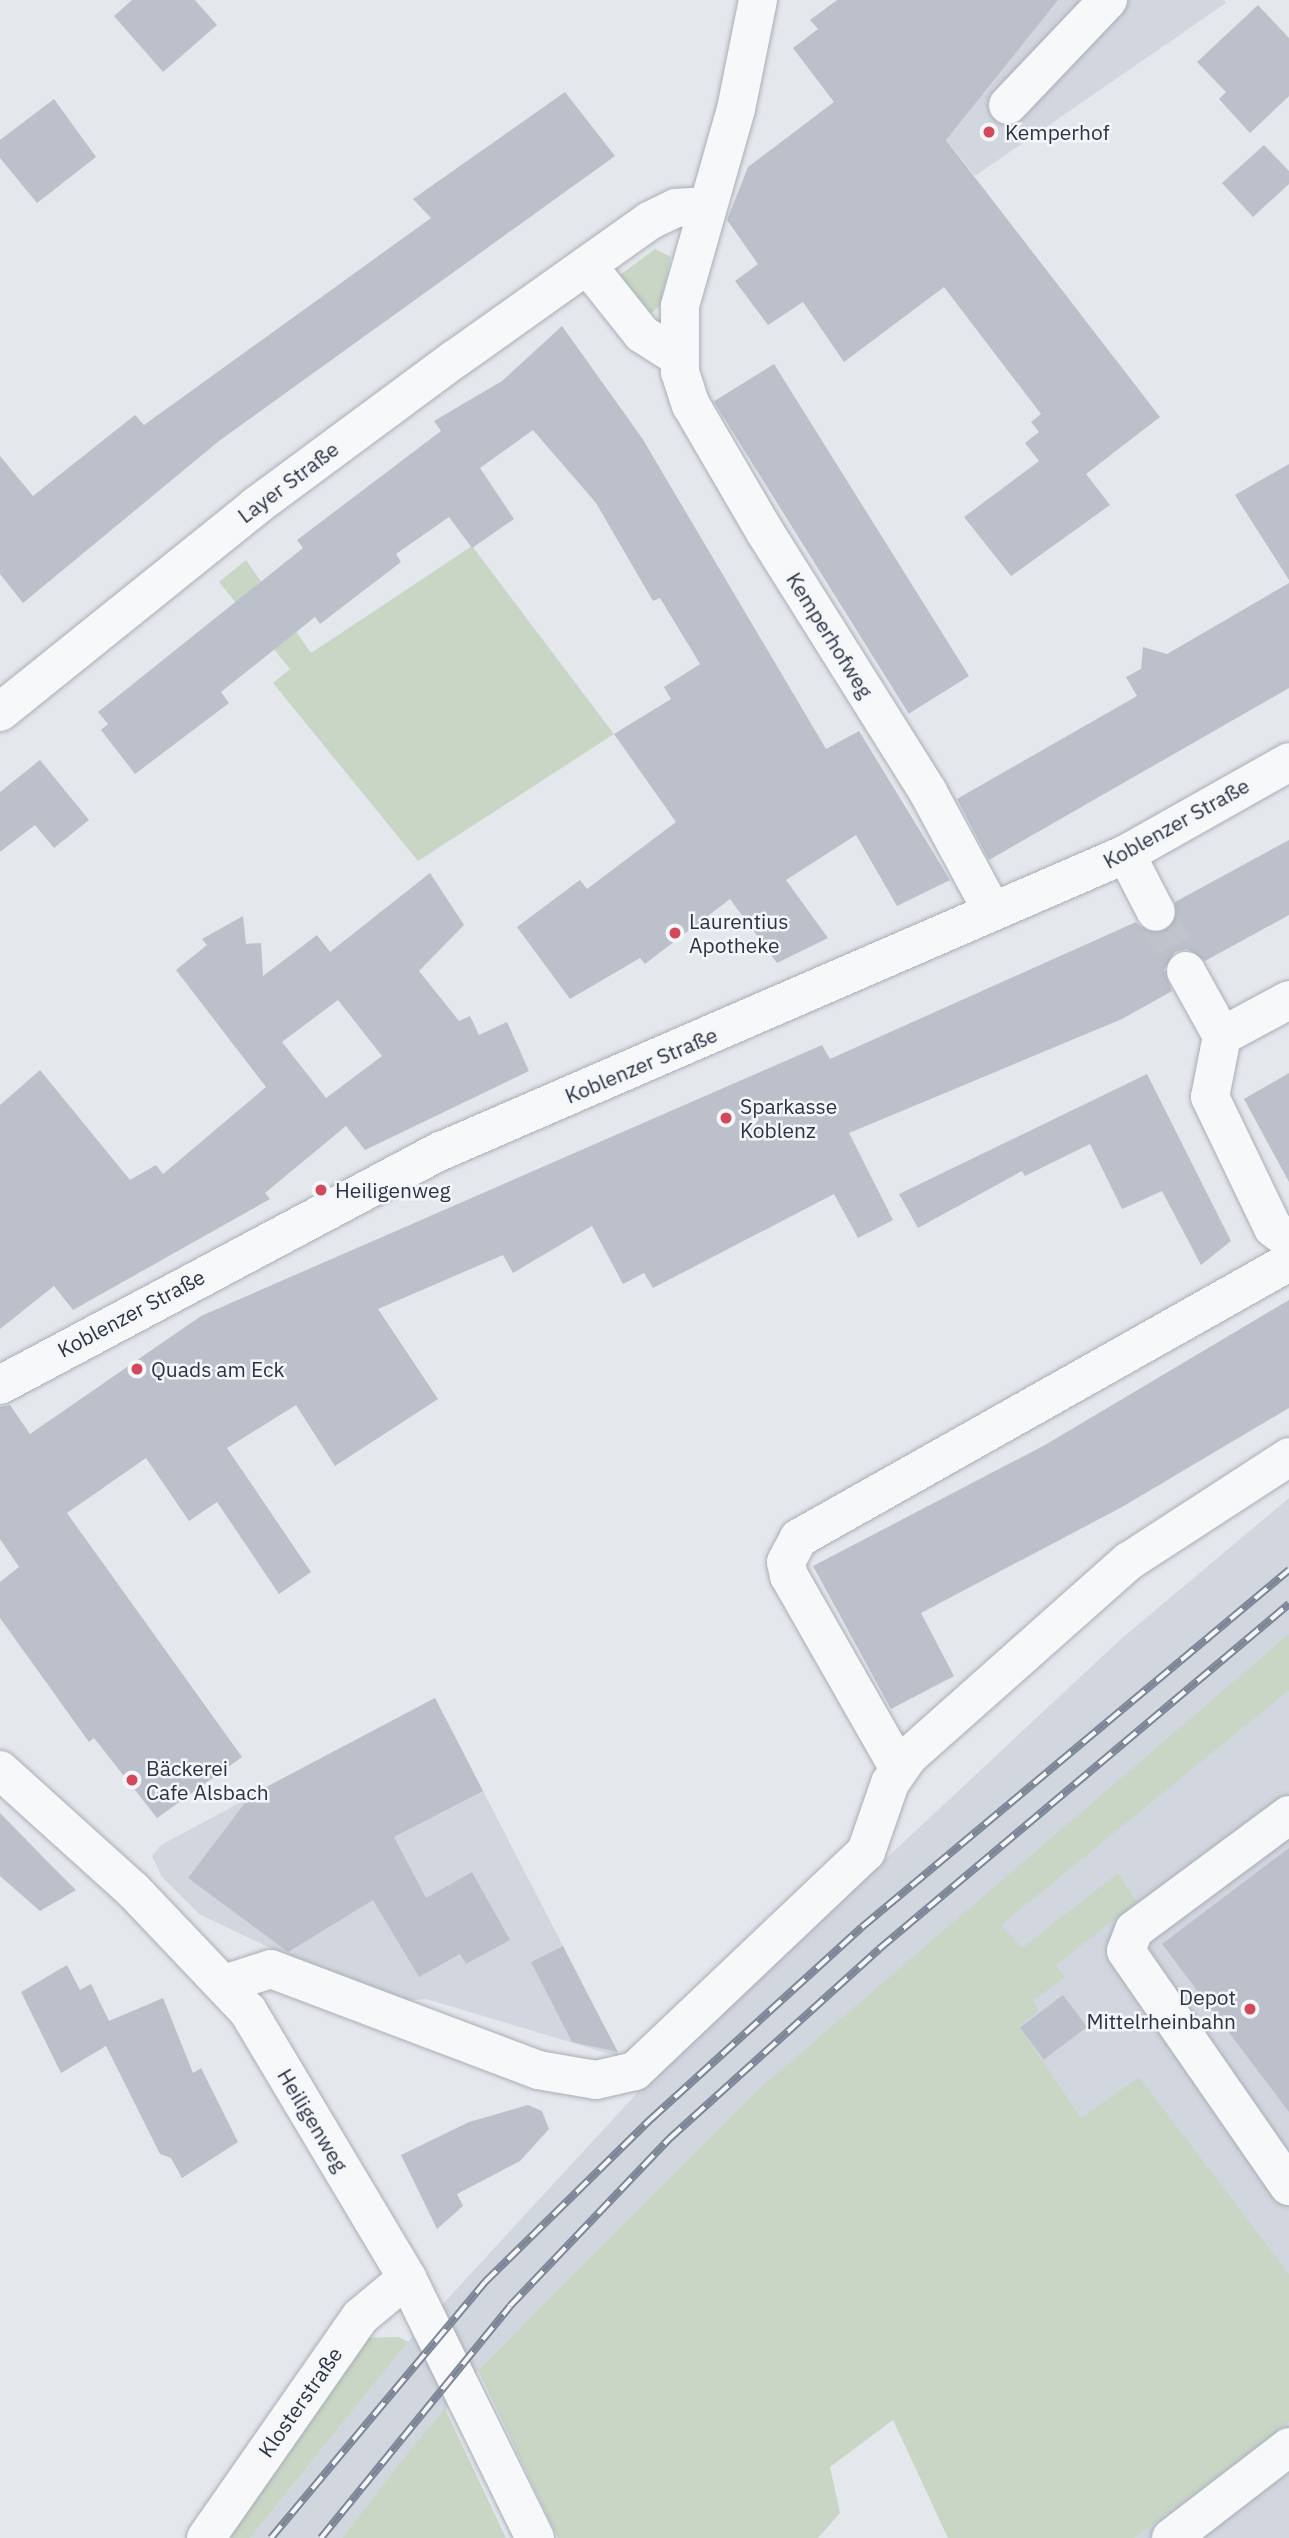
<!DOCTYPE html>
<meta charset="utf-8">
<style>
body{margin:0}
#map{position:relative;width:1289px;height:2538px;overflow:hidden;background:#e4e7ec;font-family:"IBM Plex Sans",sans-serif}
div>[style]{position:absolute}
.built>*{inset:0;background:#d2d6de}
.green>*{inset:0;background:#c9d6c5}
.building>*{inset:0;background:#bbc0ca;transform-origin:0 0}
.minor-tunnel>*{height:38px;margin-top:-19px;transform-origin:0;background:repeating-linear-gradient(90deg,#bfc3cb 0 38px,transparent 0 57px)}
.roads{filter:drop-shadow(0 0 2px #a9aeb7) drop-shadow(0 0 2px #a9aeb7)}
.minor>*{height:38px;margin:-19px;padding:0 19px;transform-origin:19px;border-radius:19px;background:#f7f8fa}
.rail>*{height:8px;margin-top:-4px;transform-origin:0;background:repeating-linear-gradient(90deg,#f4f6f9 0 16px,#7d8696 0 32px);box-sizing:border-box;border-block:2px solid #7d8696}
.dots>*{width:19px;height:19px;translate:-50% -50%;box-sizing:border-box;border:4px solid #f4f6f9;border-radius:50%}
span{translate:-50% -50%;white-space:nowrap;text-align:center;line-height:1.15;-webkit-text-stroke:5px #f4f6f9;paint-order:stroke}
.poi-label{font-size:21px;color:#2b3445}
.left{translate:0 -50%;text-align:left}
.right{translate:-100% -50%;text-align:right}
.street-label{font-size:21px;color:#2b3445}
</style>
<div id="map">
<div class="built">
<i style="clip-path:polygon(837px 0,1224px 0,1226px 3px,975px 176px)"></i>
<i style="clip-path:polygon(1289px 1498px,1289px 2538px,948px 2538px,752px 2095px,478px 2370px,342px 2538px,250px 2538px,408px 2342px,649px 2080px,1121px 1639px)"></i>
<i style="clip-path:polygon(435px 1698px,563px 1946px,620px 2057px,426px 1999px,385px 2003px,199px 1914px,162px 1877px,152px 1856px,161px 1845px)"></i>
</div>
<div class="green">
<i style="clip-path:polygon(655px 249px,671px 257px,660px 306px,651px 313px,620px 275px)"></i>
<i style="clip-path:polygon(472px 546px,614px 734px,418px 861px,273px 683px,290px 669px,219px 582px,246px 560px,311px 653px)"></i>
<i style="clip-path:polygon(1289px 1634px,1289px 1690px,1001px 1925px,1022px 1948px,1118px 1873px,1137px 1902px,1056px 1965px,1065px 1977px,1033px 2001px,1039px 2011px,1019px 2026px,1081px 2118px,1139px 2077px,1289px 2274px,1289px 2422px,1134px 2538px,948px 2538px,893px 2420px,830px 2467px,840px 2513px,818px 2538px,558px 2538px,478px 2370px,752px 2095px)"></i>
<i style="clip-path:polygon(399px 2337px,408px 2342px,250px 2538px,222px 2538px,358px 2338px)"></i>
<i style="clip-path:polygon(445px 2409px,506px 2538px,342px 2538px,416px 2443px)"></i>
</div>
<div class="building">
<i style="clip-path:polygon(132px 0,195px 0,217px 25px,163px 72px,114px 16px)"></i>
<i style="clip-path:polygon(837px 0,1058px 0,946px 140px,1160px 417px,1086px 474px,1110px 505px,1011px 576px,964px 517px,1039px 461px,1025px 443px,1039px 432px,1031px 422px,1041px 414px,944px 287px,844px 362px,803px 302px,768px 325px,735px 281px,758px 264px,727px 220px,748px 167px,834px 102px,793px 48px,818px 29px,810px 20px)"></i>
<i style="clip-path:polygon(1258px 5px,1289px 38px,1289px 96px,1250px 133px,1219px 99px,1226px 92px,1197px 62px)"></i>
<i style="clip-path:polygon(565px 92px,615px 156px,219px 441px,23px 603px,0 574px,0 456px,33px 496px,135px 415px,144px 425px,431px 218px,413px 199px)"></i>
<i style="clip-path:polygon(54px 99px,96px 157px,37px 203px,0 158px,0 140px)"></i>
<i style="clip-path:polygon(1264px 145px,1289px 171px,1289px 184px,1253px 217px,1222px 183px)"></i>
<i style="clip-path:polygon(562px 326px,642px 438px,826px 749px,859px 731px,950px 880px,897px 906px,856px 835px,786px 880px,828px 938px,777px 963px,730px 899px,645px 964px,640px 958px,570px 999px,517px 927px,580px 880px,587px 889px,676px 822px,614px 734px,671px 699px,664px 687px,700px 664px,660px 598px,653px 601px,596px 503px,533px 430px,480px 468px,514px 519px,472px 548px,449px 517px,396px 554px,401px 562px,320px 624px,315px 617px,221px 692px,229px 703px,135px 774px,101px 730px,108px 724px,98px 712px,303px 548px,297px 540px,441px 431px,434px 421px,502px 381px)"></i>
<i style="left:774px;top:364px;width:368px;height:71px;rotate:58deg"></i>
<i style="clip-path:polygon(1289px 464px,1289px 580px,1235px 495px)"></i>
<i style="clip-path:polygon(1289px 583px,1289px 688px,989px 860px,957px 799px,1137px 696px,1126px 677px,1141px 669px,1143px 647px,1167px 654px)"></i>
<i style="clip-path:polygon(40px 760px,89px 820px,54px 848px,35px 825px,0 852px,0 792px)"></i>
<i style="clip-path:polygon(1289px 840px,1289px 915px,1205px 961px,1187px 949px,1175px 952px,1164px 970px,1172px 991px,1122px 1019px,849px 1133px,893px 1220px,858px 1238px,834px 1194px,653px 1288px,644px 1273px,623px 1284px,592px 1226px,513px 1273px,503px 1255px,378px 1309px,438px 1399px,335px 1466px,296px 1405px,227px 1448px,311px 1572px,279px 1594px,217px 1502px,189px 1521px,146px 1458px,67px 1513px,242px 1757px,157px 1818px,94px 1738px,89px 1742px,0 1618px,0 1582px,19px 1567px,0 1539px,0 1407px,10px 1405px,30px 1434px,201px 1316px,822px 1045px,830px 1059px,1136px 922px,1145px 931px,1165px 932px,1175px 923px,1175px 902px)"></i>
<i style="clip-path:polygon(evenodd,430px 873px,464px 925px,419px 971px,459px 1021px,470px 1016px,479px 1035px,507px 1022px,529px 1071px,365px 1150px,346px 1126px,265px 1193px,270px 1199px,73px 1310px,54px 1286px,0 1329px,0 1105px,40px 1070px,130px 1180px,156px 1165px,163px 1174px,266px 1087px,176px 970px,207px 945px,202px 939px,243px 916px,246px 944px,261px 943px,263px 976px,317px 935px,330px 952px,430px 873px,338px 1000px,382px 1056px,326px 1098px,282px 1042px,338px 1000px)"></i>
<i style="clip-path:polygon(1289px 1073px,1289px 1182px,1244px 1099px)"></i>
<i style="clip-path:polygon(1147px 1074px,1231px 1241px,1201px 1265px,1162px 1191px,1122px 1209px,1090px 1144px,1025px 1176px,1022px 1171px,918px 1228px,899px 1194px)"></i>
<i style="clip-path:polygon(1289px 1300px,1289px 1408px,1122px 1507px,921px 1613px,954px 1676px,891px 1709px,813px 1566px,1045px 1445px)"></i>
<i style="clip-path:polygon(435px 1698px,483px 1791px,394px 1837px,426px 1898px,472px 1872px,510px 1940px,466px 1964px,460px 1954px,419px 1977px,373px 1900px,288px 1952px,188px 1878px,251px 1795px)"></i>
<i style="clip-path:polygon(0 1813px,44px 1858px,76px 1890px,40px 1911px,0 1876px)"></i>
<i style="clip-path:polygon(1289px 1848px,1289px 2112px,1162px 1944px)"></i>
<i style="clip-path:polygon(563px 1946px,587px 1993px,618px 2052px,572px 2042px,531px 1962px)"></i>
<i style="clip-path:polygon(67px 1965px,80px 1990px,91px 1984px,109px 2021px,163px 1998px,193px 2073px,201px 2068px,238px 2142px,182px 2178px,171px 2158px,160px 2154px,106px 2046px,61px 2073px,21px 1992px)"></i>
<i style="left:1063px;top:1995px;width:40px;height:54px;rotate:53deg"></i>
<i style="clip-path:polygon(528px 2105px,542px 2111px,549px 2129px,520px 2161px,457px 2194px,463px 2206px,437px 2229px,401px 2155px,469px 2122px)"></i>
</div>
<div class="minor-tunnel">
<i style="left:1156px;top:912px;width:66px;rotate:63deg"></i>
</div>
<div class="roads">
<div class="minor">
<i style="left:758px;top:0;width:111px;rotate:101.4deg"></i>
<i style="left:736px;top:109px;width:205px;rotate:105.9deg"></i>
<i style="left:680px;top:306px;width:66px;rotate:90deg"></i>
<i style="left:680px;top:372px;width:35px;rotate:72deg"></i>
<i style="left:691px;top:405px;width:147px;rotate:59.8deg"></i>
<i style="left:765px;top:532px;width:307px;rotate:57.9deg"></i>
<i style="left:928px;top:792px;width:135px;rotate:61.7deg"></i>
<i style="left:1008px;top:105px;width:145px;rotate:-46.4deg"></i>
<i style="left:587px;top:265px;width:88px;rotate:51.4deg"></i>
<i style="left:642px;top:334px;width:41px;rotate:32.2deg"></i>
<i style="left:0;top:712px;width:329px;rotate:-38.8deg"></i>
<i style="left:256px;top:506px;width:247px;rotate:-36.5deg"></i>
<i style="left:455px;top:359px;width:238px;rotate:-35.4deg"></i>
<i style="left:649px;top:221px;width:30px;rotate:-26deg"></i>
<i style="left:676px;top:208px;width:30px;rotate:-4deg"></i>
<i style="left:1126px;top:854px;width:65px;rotate:62.7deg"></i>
<i style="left:1186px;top:971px;width:74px;rotate:61deg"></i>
<i style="left:1222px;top:1036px;width:62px;rotate:101.1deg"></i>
<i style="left:1210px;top:1097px;width:145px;rotate:64.3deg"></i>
<i style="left:1273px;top:1228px;width:20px;rotate:37deg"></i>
<i style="left:1222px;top:1036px;width:76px;rotate:-28.2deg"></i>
<i style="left:0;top:1385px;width:499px;rotate:-28deg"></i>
<i style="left:441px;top:1151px;width:747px;rotate:-23.44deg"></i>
<i style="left:1126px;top:854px;width:187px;rotate:-29.4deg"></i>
<i style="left:898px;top:1767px;width:220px;rotate:-119.7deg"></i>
<i style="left:789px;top:1576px;width:14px;rotate:-102deg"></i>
<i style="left:786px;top:1562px;width:27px;rotate:-62deg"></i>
<i style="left:799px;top:1538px;width:562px;rotate:-29.39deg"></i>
<i style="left:0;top:1770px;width:179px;rotate:42.1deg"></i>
<i style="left:133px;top:1890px;width:167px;rotate:46.5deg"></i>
<i style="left:248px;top:2011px;width:311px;rotate:59.2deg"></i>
<i style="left:407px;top:2278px;width:290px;rotate:63.8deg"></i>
<i style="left:1289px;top:1815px;width:193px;rotate:143.4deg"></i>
<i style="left:1134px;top:1930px;width:22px;rotate:111deg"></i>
<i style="left:1126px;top:1951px;width:286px;rotate:55.3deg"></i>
<i style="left:224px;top:1984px;width:49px;rotate:-17.7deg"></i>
<i style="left:271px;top:1969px;width:285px;rotate:20.7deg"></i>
<i style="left:538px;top:2070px;width:59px;rotate:9.8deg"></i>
<i style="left:596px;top:2080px;width:40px;rotate:-13deg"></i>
<i style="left:635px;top:2071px;width:318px;rotate:-43.5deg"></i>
<i style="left:866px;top:1852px;width:73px;rotate:-70.8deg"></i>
<i style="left:890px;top:1783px;width:33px;rotate:-55deg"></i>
<i style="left:909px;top:1756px;width:294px;rotate:-41.6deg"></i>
<i style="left:1129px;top:1561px;width:191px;rotate:-33deg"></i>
<i style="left:206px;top:2538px;width:269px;rotate:-55.1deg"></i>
<i style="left:360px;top:2317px;width:61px;rotate:-39.7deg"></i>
<i style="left:1171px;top:2538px;width:149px;rotate:-37.6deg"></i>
</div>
</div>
<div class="rail">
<i style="left:271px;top:2538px;width:334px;rotate:-50.1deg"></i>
<i style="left:485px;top:2282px;width:233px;rotate:-44.5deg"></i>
<i style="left:651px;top:2119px;width:285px;rotate:-42.3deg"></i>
<i style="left:862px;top:1927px;width:557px;rotate:-39.9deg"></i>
<i style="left:321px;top:2538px;width:299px;rotate:-50.8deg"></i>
<i style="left:510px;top:2306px;width:231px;rotate:-46.4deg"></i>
<i style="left:669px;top:2139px;width:283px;rotate:-42.1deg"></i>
<i style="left:879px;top:1949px;width:536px;rotate:-40.08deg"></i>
</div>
<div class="dots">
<i style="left:989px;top:132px;background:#d1495b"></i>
<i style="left:675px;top:933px;background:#d1495b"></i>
<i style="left:726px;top:1118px;background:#d1495b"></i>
<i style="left:321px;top:1190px;background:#d1495b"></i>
<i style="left:137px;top:1369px;background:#d1495b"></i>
<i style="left:132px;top:1780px;background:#d1495b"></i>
<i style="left:1250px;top:2009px;background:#d1495b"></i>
</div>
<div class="poi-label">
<span class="left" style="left:1005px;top:132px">Kemperhof</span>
<span class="left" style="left:689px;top:933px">Laurentius<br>Apotheke</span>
<span class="left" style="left:740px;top:1118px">Sparkasse<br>Koblenz</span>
<span class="left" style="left:335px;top:1190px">Heiligenweg</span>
<span class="left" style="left:151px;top:1369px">Quads am Eck</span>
<span class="left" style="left:146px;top:1780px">Bäckerei<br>Cafe Alsbach</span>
<span class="right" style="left:1236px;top:2009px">Depot<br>Mittelrheinbahn</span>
</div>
<div class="street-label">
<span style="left:288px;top:482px;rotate:-37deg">Layer Straße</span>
<span style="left:830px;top:635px;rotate:58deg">Kemperhofweg</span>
<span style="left:1176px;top:823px;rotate:-29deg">Koblenzer Straße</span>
<span style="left:641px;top:1065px;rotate:-23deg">Koblenzer Straße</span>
<span style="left:131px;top:1313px;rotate:-28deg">Koblenzer Straße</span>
<span style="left:313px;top:2120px;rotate:59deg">Heiligenweg</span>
<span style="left:300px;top:2402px;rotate:-55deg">Klosterstraße</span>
</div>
</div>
